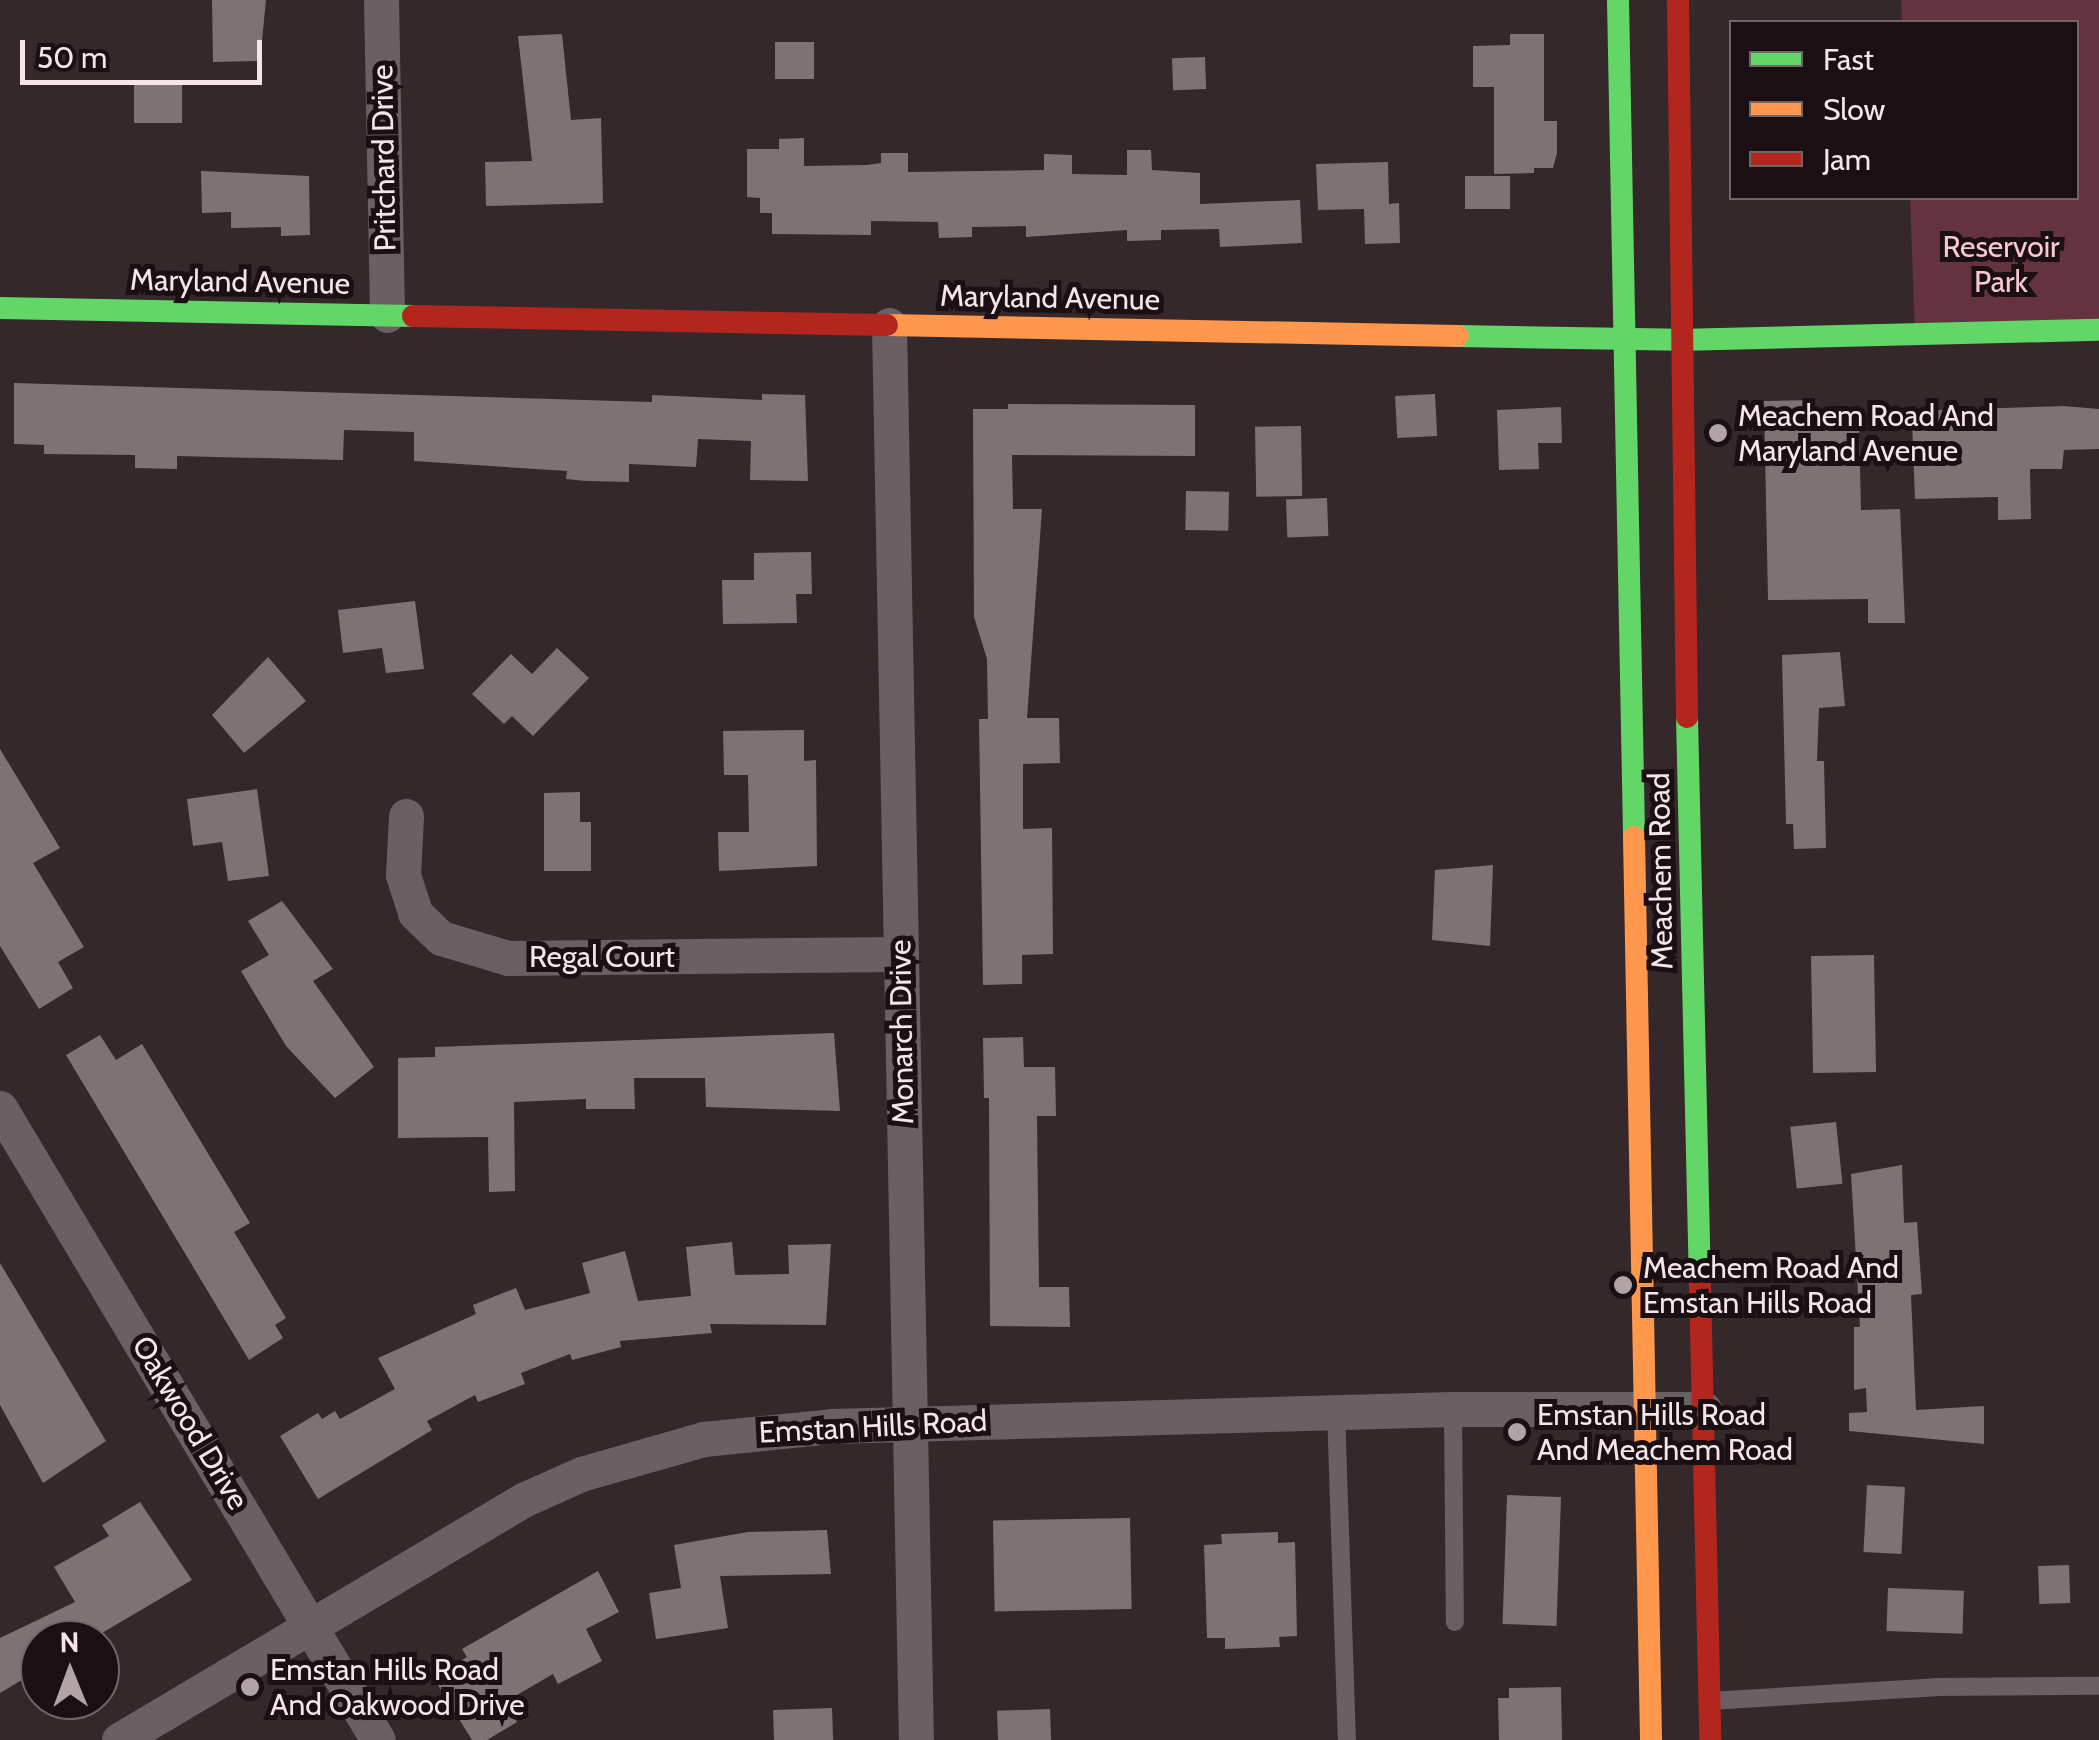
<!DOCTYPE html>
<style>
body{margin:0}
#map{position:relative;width:2099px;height:1740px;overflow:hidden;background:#34282b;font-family:Cabin,sans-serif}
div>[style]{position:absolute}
.green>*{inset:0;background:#653240}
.building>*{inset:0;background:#7e7275;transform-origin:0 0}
.lane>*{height:18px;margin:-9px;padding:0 9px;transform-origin:9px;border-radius:9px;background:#6a5f62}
.street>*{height:35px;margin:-17.5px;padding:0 17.5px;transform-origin:17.5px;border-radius:17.5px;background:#6a5f62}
.fast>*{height:22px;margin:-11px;padding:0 11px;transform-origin:11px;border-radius:11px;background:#63d668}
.slow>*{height:22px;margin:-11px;padding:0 11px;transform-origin:11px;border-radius:11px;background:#ff974d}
.jam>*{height:22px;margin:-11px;padding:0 11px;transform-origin:11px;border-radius:11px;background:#b3261e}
.dots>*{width:28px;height:28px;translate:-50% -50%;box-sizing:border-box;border:5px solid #1a0f12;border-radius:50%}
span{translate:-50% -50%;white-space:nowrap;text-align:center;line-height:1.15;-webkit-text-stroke:10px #1a0f12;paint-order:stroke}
.street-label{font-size:30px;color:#f5e5e8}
.park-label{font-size:30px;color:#f8c8d2}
.poi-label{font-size:30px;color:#f5e5e8}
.left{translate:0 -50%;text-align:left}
.legend{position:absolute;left:1729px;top:20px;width:350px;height:180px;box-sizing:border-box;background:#1a0f12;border:2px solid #726568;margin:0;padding:12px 18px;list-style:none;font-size:30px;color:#f5e5e8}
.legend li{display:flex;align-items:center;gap:20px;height:50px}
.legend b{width:50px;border:2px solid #726568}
.north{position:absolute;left:20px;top:1620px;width:100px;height:100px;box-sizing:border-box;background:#1a0f12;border:2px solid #726568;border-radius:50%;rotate:359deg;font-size:28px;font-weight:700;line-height:40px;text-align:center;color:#f5e5e8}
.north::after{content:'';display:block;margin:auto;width:35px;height:45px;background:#b1a3a6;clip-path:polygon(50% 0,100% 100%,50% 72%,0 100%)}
.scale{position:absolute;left:20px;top:40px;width:242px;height:45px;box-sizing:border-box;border:5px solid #f5e5e8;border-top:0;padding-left:12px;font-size:30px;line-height:35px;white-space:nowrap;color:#f5e5e8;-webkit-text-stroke:8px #1a0f12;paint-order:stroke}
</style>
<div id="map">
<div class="green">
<i style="clip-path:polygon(1901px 0,2099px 0,2099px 330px,1915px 334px,1910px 198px,2076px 198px,2076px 22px,1902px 22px)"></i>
</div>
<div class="building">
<i style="clip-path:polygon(212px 0,266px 0,260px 61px,213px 62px)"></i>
<i style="clip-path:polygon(562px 34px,571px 120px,601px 118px,603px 203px,486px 206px,485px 162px,532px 161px,518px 36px)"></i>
<i style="clip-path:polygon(1510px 34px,1544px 34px,1544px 121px,1557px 121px,1557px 153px,1553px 168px,1534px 168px,1534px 173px,1494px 174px,1494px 87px,1473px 87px,1473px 46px,1510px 45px)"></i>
<i style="left:775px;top:42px;width:39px;height:37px"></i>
<i style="left:1205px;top:57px;width:32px;height:33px;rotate:88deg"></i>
<i style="left:134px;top:84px;width:48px;height:39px"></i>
<i style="clip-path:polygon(804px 138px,804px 166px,867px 165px,881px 163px,881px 153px,908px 153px,908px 172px,1044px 170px,1044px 154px,1072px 155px,1072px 174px,1127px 175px,1127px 150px,1151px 150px,1152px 170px,1200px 173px,1200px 204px,1300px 200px,1302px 243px,1220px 247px,1219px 229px,1161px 230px,1161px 240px,1127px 241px,1127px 230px,1026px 237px,1026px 226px,972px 227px,972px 237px,939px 238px,938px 222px,871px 221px,871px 235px,772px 234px,772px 213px,760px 213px,760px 198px,747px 197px,747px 149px,779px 149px,779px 139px)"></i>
<i style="clip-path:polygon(1388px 162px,1389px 204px,1399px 203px,1400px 243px,1365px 244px,1364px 209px,1318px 210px,1316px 164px)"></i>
<i style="clip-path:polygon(201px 171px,309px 176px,310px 235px,281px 236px,281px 227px,231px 228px,231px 212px,202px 213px)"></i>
<i style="left:1465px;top:176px;width:45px;height:33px"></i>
<i style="clip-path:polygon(14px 383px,652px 402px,652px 395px,762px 400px,762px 394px,805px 395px,808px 481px,750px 480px,751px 441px,698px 439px,696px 467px,629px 464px,629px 482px,586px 481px,566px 479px,567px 471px,414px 461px,414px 432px,344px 430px,343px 460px,177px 456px,177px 469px,135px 468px,135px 455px,44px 454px,44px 445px,14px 444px)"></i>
<i style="left:1435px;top:394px;width:42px;height:40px;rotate:87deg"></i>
<i style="clip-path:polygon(1810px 400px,1810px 425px,1859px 425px,1861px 510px,1900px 509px,1905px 623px,1868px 623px,1868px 599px,1768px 600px,1764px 401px)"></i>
<i style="clip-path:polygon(1008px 404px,1195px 405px,1195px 456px,1012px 455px,1013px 509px,1042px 509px,1027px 718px,1059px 718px,1060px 763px,1023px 764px,1023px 829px,1052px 828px,1053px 954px,1022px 955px,1022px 984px,983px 985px,979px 719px,988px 719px,987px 659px,974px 617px,973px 409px,1008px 409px)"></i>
<i style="clip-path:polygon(2064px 406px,2099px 409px,2099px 449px,2064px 450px,2062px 469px,2030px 469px,2031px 519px,1998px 520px,1998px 497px,1915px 499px,1912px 421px,1938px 420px,1938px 410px)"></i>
<i style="clip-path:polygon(1561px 407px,1562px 443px,1538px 443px,1539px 469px,1499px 470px,1497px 410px)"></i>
<i style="left:1301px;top:426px;width:70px;height:46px;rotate:89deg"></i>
<i style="left:1186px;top:491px;width:43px;height:39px;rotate:1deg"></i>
<i style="left:1327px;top:498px;width:38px;height:41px;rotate:88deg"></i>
<i style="clip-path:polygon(811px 552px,812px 594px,796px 594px,797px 623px,723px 624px,722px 580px,754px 580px,754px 553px)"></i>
<i style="clip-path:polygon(415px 601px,424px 669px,386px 673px,382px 648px,343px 653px,338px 610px)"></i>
<i style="clip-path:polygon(557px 648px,589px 678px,533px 736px,512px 716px,504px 724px,472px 694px,511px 654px,532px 674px)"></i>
<i style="clip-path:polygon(1840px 652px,1845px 706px,1819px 708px,1817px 761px,1824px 761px,1826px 848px,1794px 849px,1793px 824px,1786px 824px,1782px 655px)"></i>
<i style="clip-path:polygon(268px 657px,306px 701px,244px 753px,212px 715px)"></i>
<i style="clip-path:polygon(804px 730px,804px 761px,816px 760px,817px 866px,719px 871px,718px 832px,749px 832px,748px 775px,724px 775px,723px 731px)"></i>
<i style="clip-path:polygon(0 749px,60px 848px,33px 863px,84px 947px,58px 962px,73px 988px,39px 1009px,0 946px)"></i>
<i style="clip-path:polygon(257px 789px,269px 876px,228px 881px,222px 842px,193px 846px,187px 799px)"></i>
<i style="clip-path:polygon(580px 792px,580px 822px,591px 822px,591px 871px,544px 871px,544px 793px)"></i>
<i style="clip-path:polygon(1493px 865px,1490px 946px,1432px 940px,1435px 870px)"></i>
<i style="clip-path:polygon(282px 901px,333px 969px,313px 981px,374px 1067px,335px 1098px,286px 1046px,241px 971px,269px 955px,248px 921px)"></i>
<i style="left:1874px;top:955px;width:117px;height:63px;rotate:89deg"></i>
<i style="clip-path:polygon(834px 1033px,840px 1111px,706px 1107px,705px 1078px,634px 1078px,635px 1109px,586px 1109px,586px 1099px,514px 1102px,515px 1191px,489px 1192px,488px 1137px,398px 1138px,398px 1058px,435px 1057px,435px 1047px)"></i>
<i style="clip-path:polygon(100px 1035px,116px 1060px,142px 1044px,250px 1223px,234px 1232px,286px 1318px,275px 1325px,283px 1338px,249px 1360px,66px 1055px)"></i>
<i style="clip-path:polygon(1023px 1037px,1024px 1067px,1055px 1067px,1056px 1116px,1037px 1116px,1039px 1287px,1069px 1287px,1070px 1327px,990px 1326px,989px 1098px,984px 1098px,983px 1038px)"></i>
<i style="left:1836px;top:1122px;width:62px;height:46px;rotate:84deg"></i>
<i style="clip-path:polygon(1902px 1165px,1904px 1223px,1917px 1222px,1922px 1294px,1911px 1295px,1916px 1410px,1984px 1406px,1984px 1444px,1849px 1431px,1849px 1413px,1867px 1412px,1866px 1388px,1854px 1390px,1854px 1327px,1860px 1327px,1851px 1174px)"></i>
<i style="clip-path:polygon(732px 1242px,735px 1275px,789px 1274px,788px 1245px,831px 1244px,826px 1325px,710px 1324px,712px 1333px,620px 1341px,621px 1347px,572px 1360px,570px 1354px,521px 1373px,525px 1384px,478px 1402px,475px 1395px,427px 1421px,432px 1430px,318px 1499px,280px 1436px,318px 1413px,322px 1419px,335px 1411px,340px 1419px,395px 1389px,378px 1358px,476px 1314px,473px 1305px,516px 1288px,525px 1310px,590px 1293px,582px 1263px,625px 1251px,638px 1301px,691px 1296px,686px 1247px)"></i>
<i style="clip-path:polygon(0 1263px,106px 1441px,43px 1483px,0 1405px)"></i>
<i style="left:1867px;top:1485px;width:38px;height:67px;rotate:3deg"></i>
<i style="left:1561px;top:1497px;width:129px;height:54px;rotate:92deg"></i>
<i style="clip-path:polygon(140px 1502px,192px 1580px,90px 1640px,40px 1640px,40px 1669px,0 1693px,0 1638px,75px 1602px,54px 1567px,109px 1536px,102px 1525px)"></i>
<i style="left:1130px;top:1518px;width:91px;height:137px;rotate:89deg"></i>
<i style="clip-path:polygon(827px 1530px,831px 1574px,720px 1576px,728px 1628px,656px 1639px,649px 1593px,681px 1588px,674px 1545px,748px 1532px)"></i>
<i style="clip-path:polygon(1278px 1532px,1278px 1543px,1295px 1542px,1297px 1636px,1279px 1637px,1280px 1647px,1225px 1649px,1225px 1638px,1207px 1638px,1204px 1545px,1222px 1544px,1221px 1534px)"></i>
<i style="left:2069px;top:1565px;width:38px;height:31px;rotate:88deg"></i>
<i style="clip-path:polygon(598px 1571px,619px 1612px,586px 1629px,602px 1661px,558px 1684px,553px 1674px,505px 1702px,517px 1722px,487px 1740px,472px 1740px,433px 1677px,467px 1657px,462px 1649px)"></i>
<i style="left:1888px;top:1588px;width:76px;height:43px;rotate:2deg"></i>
<i style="clip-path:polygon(1561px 1687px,1562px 1740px,1499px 1740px,1498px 1698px,1509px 1698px,1509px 1688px)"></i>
<i style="left:832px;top:1708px;width:32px;height:59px;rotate:88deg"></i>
<i style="left:1050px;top:1709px;width:31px;height:53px;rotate:88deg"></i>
</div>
<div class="lane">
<i style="left:1453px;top:1409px;width:213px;rotate:89.5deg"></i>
<i style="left:1336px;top:1411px;width:329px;rotate:88.1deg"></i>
<i style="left:1710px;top:1701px;width:226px;rotate:-3.5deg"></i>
<i style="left:1936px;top:1687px;width:163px;rotate:-0.4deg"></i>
</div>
<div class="street">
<i style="left:381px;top:0;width:315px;rotate:88.9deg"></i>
<i style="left:889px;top:325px;width:1415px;rotate:88.91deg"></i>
<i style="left:406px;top:816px;width:59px;rotate:92.9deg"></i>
<i style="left:403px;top:875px;width:40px;rotate:72deg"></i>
<i style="left:415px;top:913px;width:36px;rotate:44deg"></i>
<i style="left:441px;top:938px;width:70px;rotate:16.6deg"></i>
<i style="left:508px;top:958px;width:393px;rotate:-0.6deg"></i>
<i style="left:0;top:1108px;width:736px;rotate:59.12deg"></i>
<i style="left:119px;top:1740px;width:470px;rotate:-30.7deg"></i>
<i style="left:523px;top:1500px;width:64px;rotate:-24.1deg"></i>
<i style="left:581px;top:1474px;width:128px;rotate:-15.9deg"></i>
<i style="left:704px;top:1439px;width:128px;rotate:-5.8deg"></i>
<i style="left:831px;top:1426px;width:622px;rotate:-1.57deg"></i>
<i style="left:1453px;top:1409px;width:251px"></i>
</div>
<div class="fast">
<i style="left:1618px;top:0;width:837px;rotate:88.9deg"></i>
<i style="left:0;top:308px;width:413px;rotate:1.1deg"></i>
<i style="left:1458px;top:336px;width:221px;rotate:1deg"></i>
<i style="left:1679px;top:340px;width:420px;rotate:-1.4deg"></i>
<i style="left:1687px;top:717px;width:567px;rotate:88.69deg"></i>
</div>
<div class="slow">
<i style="left:887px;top:325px;width:571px;rotate:1.1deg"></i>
<i style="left:1634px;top:837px;width:903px;rotate:88.92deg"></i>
</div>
<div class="jam">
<i style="left:1678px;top:0;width:717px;rotate:89.28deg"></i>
<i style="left:413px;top:316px;width:474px;rotate:1.1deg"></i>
<i style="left:1700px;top:1284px;width:456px;rotate:88.7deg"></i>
</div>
<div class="dots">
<i style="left:1718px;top:433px;background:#b1a3a6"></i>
<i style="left:1623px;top:1285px;background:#b1a3a6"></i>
<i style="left:1517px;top:1432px;background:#b1a3a6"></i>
<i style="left:250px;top:1687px;background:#b1a3a6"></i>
</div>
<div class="street-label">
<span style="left:384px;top:158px;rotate:-91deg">Pritchard Drive</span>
<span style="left:240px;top:282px;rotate:1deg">Maryland Avenue</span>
<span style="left:1050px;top:298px;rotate:1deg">Maryland Avenue</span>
<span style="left:1661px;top:871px;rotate:-91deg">Meachem Road</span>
<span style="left:602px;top:957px">Regal Court</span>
<span style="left:902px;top:1032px;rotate:-91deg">Monarch Drive</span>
<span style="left:190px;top:1423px;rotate:59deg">Oakwood Drive</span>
<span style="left:873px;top:1427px;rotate:-3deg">Emstan Hills Road</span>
</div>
<div class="park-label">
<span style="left:2001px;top:264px">Reservoir<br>Park</span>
</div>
<div class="poi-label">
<span class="left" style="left:1738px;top:433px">Meachem Road And<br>Maryland Avenue</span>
<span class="left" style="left:1643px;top:1285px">Meachem Road And<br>Emstan Hills Road</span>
<span class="left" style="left:1537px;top:1432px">Emstan Hills Road<br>And Meachem Road</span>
<span class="left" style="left:270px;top:1687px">Emstan Hills Road<br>And Oakwood Drive</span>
</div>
<ul class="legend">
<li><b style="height:12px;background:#63d668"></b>Fast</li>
<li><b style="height:12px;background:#ff974d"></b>Slow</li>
<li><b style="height:12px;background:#b3261e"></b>Jam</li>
</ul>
<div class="north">N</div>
<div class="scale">50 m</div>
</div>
